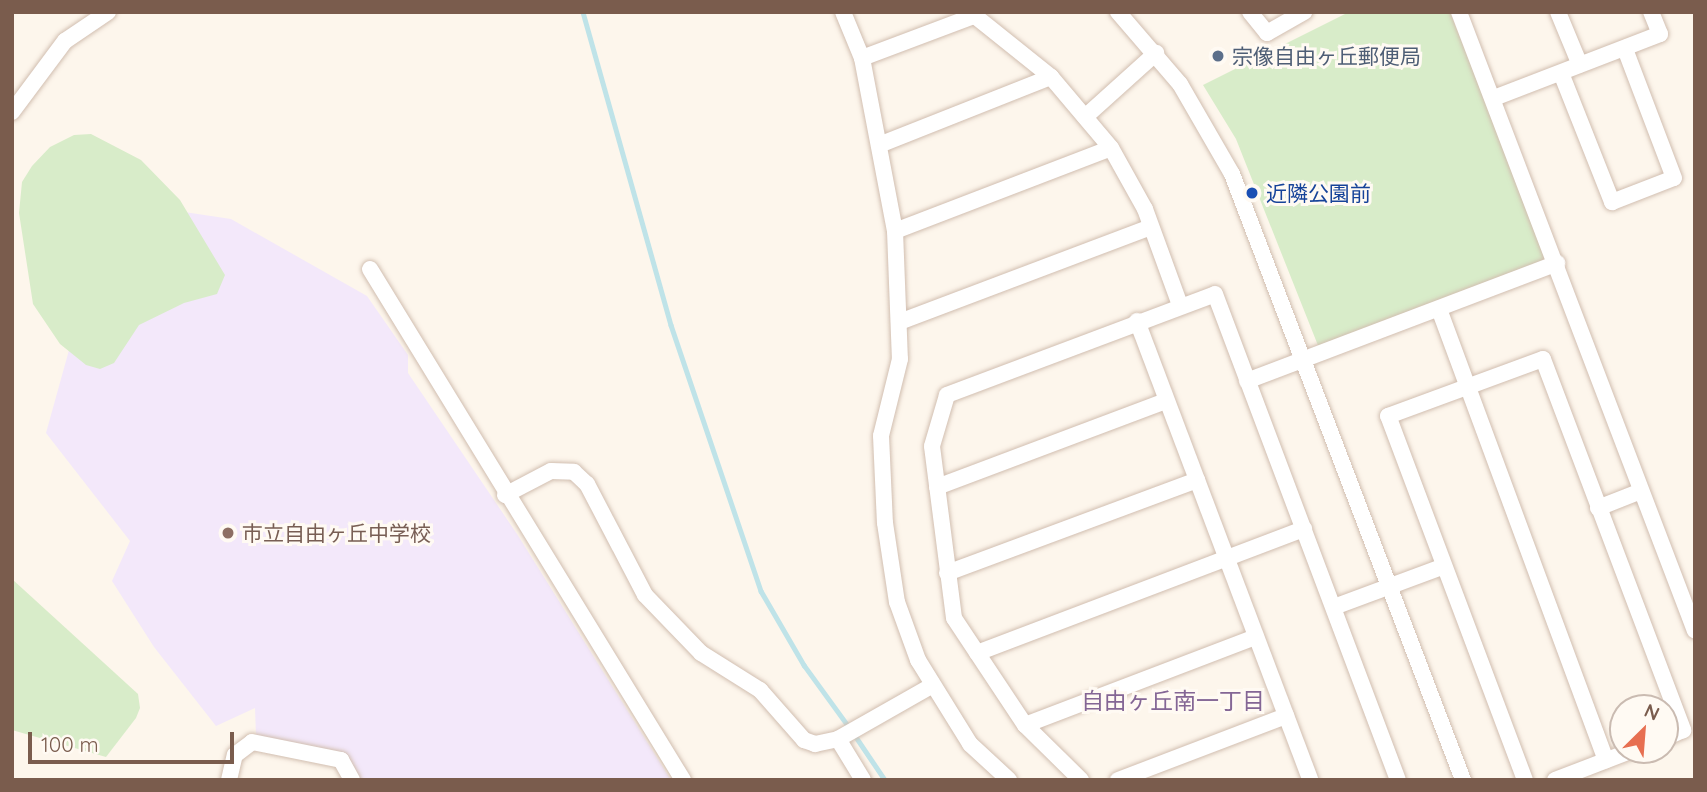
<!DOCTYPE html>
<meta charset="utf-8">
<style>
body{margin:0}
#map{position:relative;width:1707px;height:792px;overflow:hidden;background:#fdf6ec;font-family:Quicksand,"Noto Sans JP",sans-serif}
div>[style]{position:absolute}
.education>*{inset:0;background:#f3e8fa}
.green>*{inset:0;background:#d8ecc9}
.stream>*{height:4.5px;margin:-2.25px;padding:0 2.25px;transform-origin:2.25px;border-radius:2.25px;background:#bfe3e8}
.roads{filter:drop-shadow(0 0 2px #d1beb0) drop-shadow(0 0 2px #d1beb0)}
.minor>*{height:16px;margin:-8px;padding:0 8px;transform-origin:8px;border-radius:8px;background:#fff}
.dots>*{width:19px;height:19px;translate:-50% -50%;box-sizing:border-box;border:4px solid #fffaf3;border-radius:50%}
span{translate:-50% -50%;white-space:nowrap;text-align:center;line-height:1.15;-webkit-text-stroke:6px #fffaf3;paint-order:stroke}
.service-label{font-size:21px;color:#4e5e75}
.left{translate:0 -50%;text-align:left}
.transit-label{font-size:21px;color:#164399}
.education-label{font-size:21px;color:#785e54}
.neighbourhood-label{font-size:23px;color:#846695}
.frame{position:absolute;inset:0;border:14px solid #7a5c4d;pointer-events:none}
.north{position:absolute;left:1609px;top:694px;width:70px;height:70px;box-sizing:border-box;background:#fffaf3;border:2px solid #cabbb1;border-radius:50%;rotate:25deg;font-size:19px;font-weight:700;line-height:28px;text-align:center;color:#7a5c4d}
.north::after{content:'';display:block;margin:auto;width:24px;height:32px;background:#e76f51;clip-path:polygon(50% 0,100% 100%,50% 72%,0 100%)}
.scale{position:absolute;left:28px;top:732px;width:206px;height:32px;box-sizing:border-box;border:4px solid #7a5c4d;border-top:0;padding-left:9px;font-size:21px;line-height:24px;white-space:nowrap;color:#7a5c4d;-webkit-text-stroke:5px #fffaf3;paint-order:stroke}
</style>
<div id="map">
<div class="education">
<i style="clip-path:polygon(151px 207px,231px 219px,367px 296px,408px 355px,408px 373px,517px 534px,671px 780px,359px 780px,346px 754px,256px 736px,255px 708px,216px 726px,154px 647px,112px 581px,130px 541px,46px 433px,84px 296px)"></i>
</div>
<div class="green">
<i style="clip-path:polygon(1349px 12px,1450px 12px,1546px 256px,1542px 263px,1319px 348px,1236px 139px,1203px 85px)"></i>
<i style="clip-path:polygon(91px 134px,141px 160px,180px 200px,225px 275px,217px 294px,184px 303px,139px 325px,114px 363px,100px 369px,86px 365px,60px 344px,33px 304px,19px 213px,22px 182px,32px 166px,50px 147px,74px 135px)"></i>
<i style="clip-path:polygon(12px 579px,138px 694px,140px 708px,136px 718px,106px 757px,12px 730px)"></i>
</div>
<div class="stream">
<i style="left:583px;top:12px;width:325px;rotate:74.3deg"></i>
<i style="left:671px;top:325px;width:281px;rotate:71.3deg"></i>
<i style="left:761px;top:591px;width:86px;rotate:59.8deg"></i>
<i style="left:804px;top:665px;width:77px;rotate:54deg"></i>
<i style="left:854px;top:734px;width:55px;rotate:56deg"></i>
</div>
<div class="roads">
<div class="minor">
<i style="left:843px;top:12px;width:50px;rotate:67.6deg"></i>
<i style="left:862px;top:58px;width:176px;rotate:79.2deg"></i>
<i style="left:895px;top:231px;width:128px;rotate:87.8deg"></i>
<i style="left:900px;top:359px;width:79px;rotate:103.9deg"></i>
<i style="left:881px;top:436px;width:87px;rotate:87.4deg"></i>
<i style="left:885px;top:523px;width:80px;rotate:81.4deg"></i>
<i style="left:897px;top:602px;width:62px;rotate:70.1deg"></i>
<i style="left:918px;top:660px;width:99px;rotate:58.2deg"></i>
<i style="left:970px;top:744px;width:53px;rotate:42.7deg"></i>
<i style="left:970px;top:12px;width:104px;rotate:38.7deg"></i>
<i style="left:1051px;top:77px;width:93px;rotate:49.8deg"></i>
<i style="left:1111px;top:148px;width:70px;rotate:60.9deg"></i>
<i style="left:1145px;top:209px;width:102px;rotate:70deg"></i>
<i style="left:1118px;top:12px;width:95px;rotate:49.3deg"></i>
<i style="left:1180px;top:84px;width:104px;rotate:60deg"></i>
<i style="left:1232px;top:174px;width:649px;rotate:69.13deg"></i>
<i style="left:1250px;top:12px;width:27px;rotate:51deg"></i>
<i style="left:1267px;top:33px;width:43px;rotate:-29.6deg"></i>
<i style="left:1459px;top:12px;width:662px;rotate:69.13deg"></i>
<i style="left:1558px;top:12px;width:57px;rotate:67.5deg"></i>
<i style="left:862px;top:58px;width:120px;rotate:-20.6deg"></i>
<i style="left:1561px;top:73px;width:139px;rotate:68.4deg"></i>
<i style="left:1612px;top:202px;width:66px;rotate:-21.2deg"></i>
<i style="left:1674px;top:178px;width:138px;rotate:-110.8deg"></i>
<i style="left:1494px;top:98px;width:178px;rotate:-21.1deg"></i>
<i style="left:1660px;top:34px;width:24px;rotate:-112deg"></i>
<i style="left:12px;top:112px;width:89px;rotate:-53.3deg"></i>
<i style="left:65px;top:41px;width:52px;rotate:-34deg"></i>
<i style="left:1085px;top:117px;width:96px;rotate:-42deg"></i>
<i style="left:879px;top:145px;width:185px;rotate:-21.6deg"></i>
<i style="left:895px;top:231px;width:231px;rotate:-21deg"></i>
<i style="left:370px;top:269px;width:599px;rotate:58.51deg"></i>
<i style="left:1439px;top:309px;width:481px;rotate:69.7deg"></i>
<i style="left:902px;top:321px;width:266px;rotate:-20.7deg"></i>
<i style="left:1137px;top:321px;width:491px;rotate:69.3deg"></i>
<i style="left:1247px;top:381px;width:332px;rotate:-20.8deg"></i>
<i style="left:937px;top:487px;width:245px;rotate:-20.6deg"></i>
<i style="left:505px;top:495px;width:52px;rotate:-27.6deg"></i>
<i style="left:551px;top:471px;width:23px;rotate:2deg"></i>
<i style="left:574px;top:472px;width:18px;rotate:43deg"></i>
<i style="left:587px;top:484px;width:125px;rotate:62.4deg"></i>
<i style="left:645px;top:595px;width:81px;rotate:46deg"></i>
<i style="left:701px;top:653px;width:70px;rotate:32.1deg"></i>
<i style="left:760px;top:690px;width:67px;rotate:48.7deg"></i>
<i style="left:804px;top:740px;width:12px;rotate:20deg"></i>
<i style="left:815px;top:744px;width:24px;rotate:-12deg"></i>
<i style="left:838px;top:739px;width:109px;rotate:-29.6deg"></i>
<i style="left:1598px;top:508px;width:46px;rotate:-21.6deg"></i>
<i style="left:947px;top:573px;width:267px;rotate:-20.4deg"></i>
<i style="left:1334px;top:607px;width:117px;rotate:-20.4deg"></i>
<i style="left:977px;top:653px;width:350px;rotate:-20.8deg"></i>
<i style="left:1025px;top:725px;width:247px;rotate:-20.9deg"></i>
<i style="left:838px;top:739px;width:48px;rotate:58.6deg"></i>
<i style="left:229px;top:780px;width:26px;rotate:-77deg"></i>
<i style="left:235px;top:755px;width:21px;rotate:-37deg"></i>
<i style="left:252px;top:742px;width:91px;rotate:11.4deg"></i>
<i style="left:341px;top:760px;width:23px;rotate:61deg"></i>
<i style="left:1081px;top:780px;width:78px;rotate:-135.5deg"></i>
<i style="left:1025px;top:725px;width:128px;rotate:-123.6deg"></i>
<i style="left:954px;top:618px;width:173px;rotate:-97.3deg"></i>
<i style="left:932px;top:446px;width:53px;rotate:-73.6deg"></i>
<i style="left:947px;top:395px;width:286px;rotate:-20.6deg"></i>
<i style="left:1215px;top:294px;width:519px;rotate:69.37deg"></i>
<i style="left:1118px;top:780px;width:180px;rotate:-20.9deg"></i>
<i style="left:1525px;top:780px;width:389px;rotate:-110.6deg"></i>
<i style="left:1388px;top:416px;width:165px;rotate:-20.2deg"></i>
<i style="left:1543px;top:359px;width:397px;rotate:69.3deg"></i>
<i style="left:1683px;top:730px;width:20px;rotate:156deg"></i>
<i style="left:1555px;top:780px;width:84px;rotate:-21deg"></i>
</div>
</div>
<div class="dots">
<i style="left:1218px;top:56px;background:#5c6f8a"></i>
<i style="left:1252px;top:193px;background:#1a4fb4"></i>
<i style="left:228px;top:533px;background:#8d6e63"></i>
</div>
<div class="service-label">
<span class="left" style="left:1232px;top:56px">宗像自由ヶ丘郵便局</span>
</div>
<div class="transit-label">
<span class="left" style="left:1266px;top:193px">近隣公園前</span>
</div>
<div class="education-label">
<span class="left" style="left:242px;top:533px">市立自由ヶ丘中学校</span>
</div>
<div class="neighbourhood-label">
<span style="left:1173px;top:701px">自由ヶ丘南一丁目</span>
</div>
<div class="frame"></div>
<div class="north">N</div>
<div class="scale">100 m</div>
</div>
